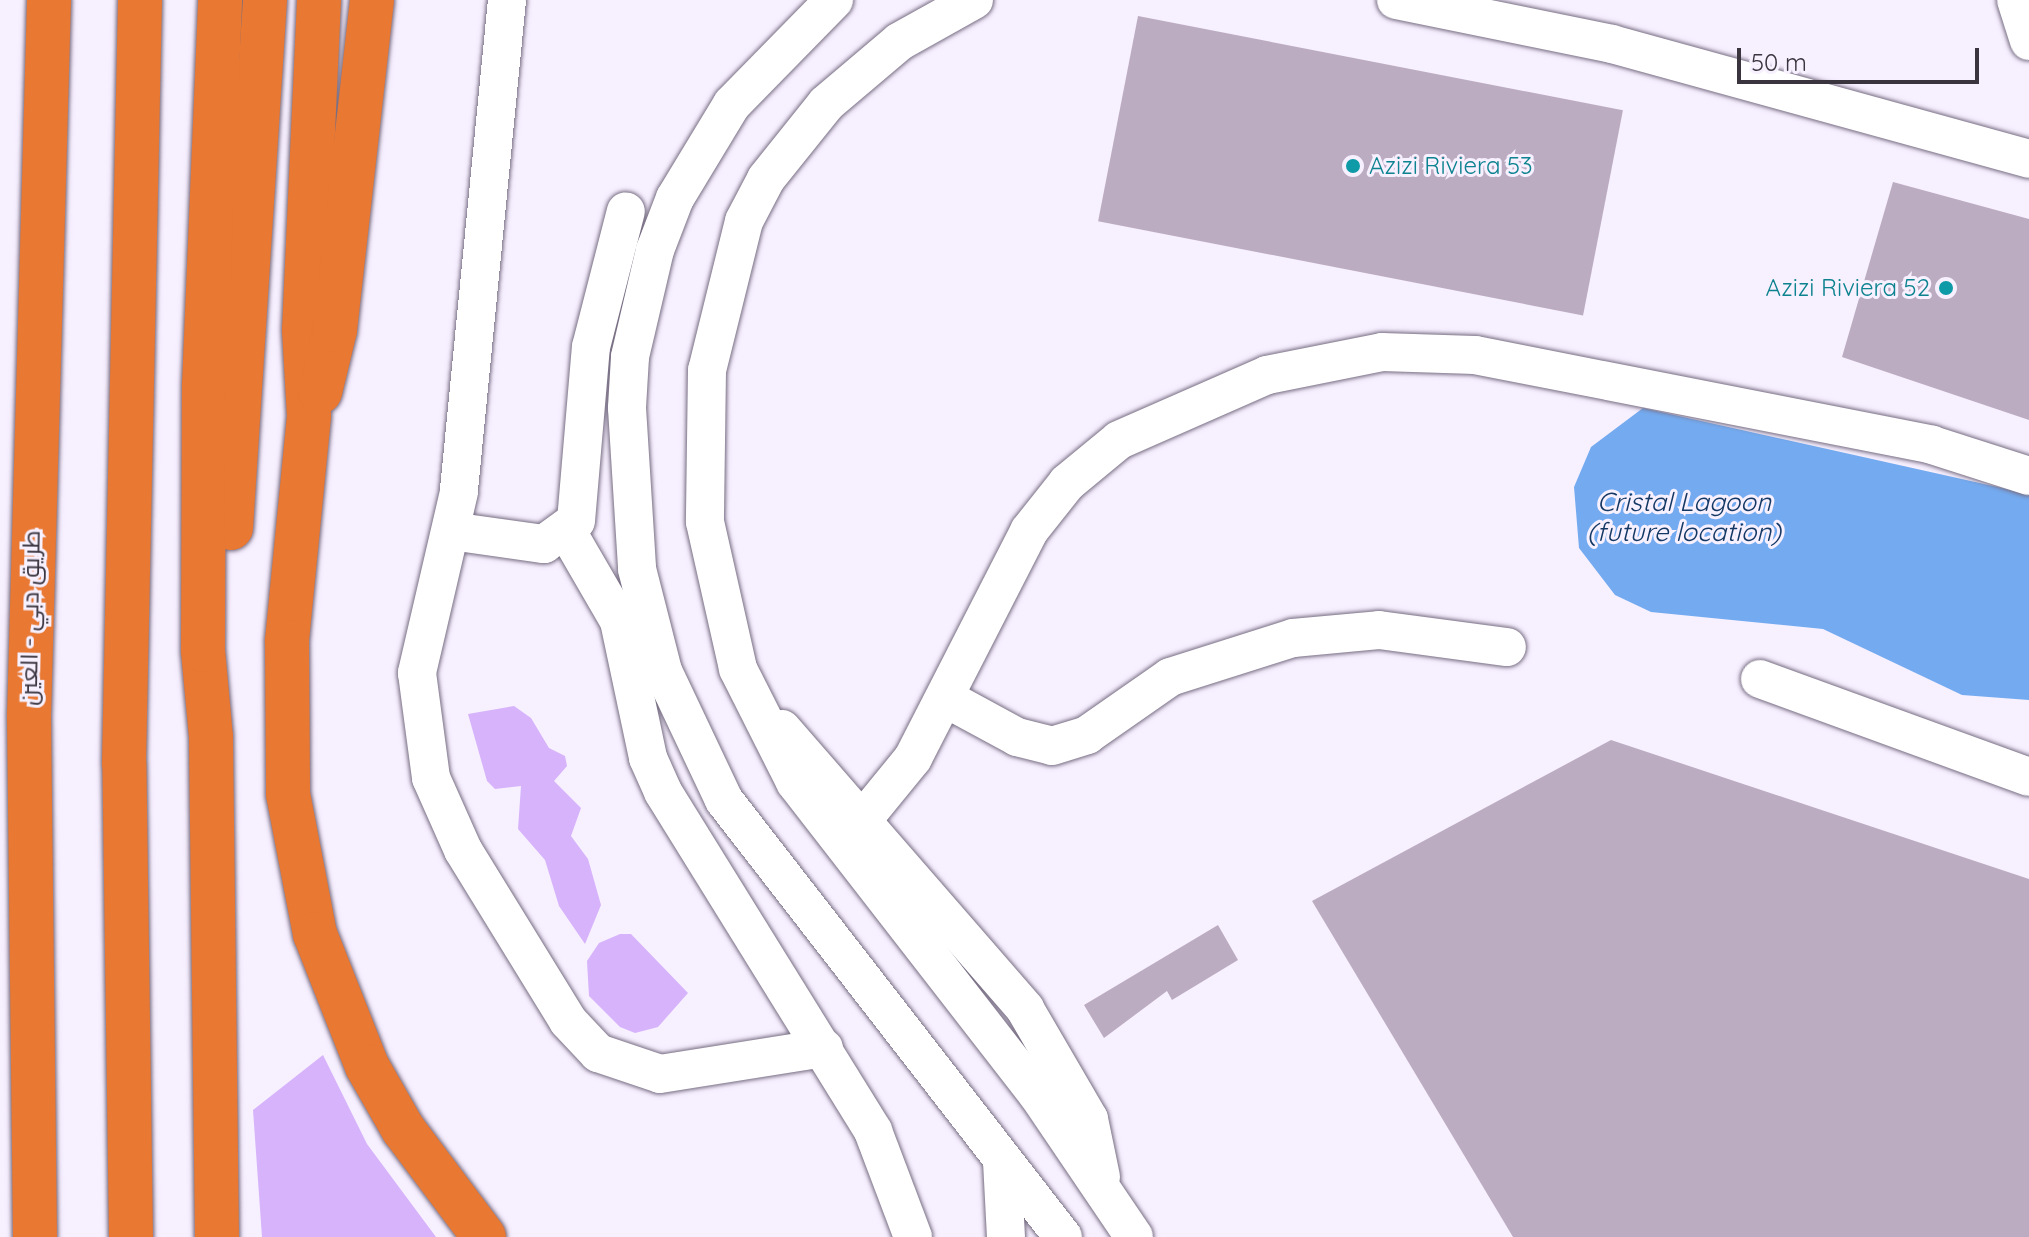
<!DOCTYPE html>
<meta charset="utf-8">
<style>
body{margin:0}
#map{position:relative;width:2029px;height:1237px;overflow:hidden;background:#f7f0ff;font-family:Quicksand,Cairo,sans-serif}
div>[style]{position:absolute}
.green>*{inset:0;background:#d6b3fb}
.water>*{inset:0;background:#74abf0}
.building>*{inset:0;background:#bcacc2;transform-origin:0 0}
.roads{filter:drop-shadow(0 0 2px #776d83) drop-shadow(0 0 2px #776d83)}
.minor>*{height:38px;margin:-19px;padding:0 19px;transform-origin:19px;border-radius:19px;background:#fff}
.highway>*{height:44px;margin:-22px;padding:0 22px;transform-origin:22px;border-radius:22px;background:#e87832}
.dots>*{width:22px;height:22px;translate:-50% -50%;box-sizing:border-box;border:4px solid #f7f0ff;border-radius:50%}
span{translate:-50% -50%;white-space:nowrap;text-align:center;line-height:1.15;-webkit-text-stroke:6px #f7f0ff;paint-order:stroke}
.culture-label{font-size:24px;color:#0d838f}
.left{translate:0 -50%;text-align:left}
.right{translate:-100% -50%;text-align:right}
.street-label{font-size:24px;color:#39343e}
.water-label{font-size:26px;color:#133864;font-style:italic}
.scale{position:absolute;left:1737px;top:48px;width:242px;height:36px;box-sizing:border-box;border:4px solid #39343e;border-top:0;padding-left:10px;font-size:24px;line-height:28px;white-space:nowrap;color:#39343e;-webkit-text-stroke:6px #f7f0ff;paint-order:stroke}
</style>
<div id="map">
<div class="green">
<i style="clip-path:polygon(514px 706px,531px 718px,549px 748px,565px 756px,567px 766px,554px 781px,581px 808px,571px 836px,588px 859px,601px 905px,585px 944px,559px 906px,545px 860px,518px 829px,521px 786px,495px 789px,487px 781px,468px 714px)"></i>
<i style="clip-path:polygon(620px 934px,631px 934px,688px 993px,658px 1027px,635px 1033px,620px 1027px,589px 996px,587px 961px,599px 943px)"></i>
<i style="clip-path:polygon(323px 1055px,367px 1144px,436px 1237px,262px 1237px,253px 1110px)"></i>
</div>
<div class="water">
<i style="clip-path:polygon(1643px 408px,2029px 494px,2029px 700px,1962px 695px,1823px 629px,1651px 612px,1615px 595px,1579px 548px,1574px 487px,1591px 447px)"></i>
</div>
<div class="building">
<i style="left:1138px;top:16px;width:494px;height:209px;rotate:11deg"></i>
<i style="clip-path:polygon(1893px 182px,2029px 219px,2029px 420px,1842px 357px)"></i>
<i style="clip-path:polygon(1611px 740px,2029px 879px,2029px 1237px,1513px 1237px,1312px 901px)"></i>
<i style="clip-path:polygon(1218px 925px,1238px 960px,1172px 1000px,1167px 991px,1104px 1038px,1084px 1005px)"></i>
</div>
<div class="roads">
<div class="minor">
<i style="left:507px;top:0;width:494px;rotate:95.6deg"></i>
<i style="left:459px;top:492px;width:186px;rotate:103.1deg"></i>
<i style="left:417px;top:673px;width:106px;rotate:82.4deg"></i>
<i style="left:431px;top:778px;width:79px;rotate:66deg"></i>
<i style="left:463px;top:850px;width:201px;rotate:58.4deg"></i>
<i style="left:568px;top:1021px;width:44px;rotate:46.8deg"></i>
<i style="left:598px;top:1053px;width:65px;rotate:18.7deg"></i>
<i style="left:660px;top:1074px;width:166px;rotate:-9deg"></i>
<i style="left:834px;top:0;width:146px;rotate:134.4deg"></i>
<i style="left:732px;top:104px;width:110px;rotate:121.2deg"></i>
<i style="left:675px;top:198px;width:56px;rotate:111deg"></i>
<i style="left:655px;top:250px;width:110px;rotate:103.2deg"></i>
<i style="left:630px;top:357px;width:51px;rotate:93.4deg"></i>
<i style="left:627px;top:408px;width:161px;rotate:86.4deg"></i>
<i style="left:637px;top:569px;width:105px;rotate:75.7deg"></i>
<i style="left:663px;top:671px;width:143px;rotate:64.7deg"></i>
<i style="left:724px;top:800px;width:553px;rotate:52.2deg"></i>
<i style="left:974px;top:0;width:86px;rotate:150.8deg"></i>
<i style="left:899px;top:42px;width:96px;rotate:139.7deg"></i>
<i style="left:826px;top:104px;width:96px;rotate:128.7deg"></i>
<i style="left:766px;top:179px;width:47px;rotate:117.6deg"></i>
<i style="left:744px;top:221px;width:154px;rotate:103.9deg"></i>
<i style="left:707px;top:370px;width:152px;rotate:90.8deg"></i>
<i style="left:705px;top:522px;width:151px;rotate:77.3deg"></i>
<i style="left:738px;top:669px;width:127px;rotate:63.2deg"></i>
<i style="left:795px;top:782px;width:396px;rotate:52.2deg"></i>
<i style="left:1038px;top:1095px;width:171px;rotate:55.9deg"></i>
<i style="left:1396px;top:0;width:220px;rotate:11.5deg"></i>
<i style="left:1612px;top:44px;width:433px;rotate:15.4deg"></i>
<i style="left:2016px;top:0;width:43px;rotate:72.4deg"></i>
<i style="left:451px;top:531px;width:94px;rotate:8deg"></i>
<i style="left:544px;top:544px;width:39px;rotate:-36deg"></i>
<i style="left:576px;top:521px;width:175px;rotate:-85.1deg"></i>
<i style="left:591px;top:347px;width:140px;rotate:-75.6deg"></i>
<i style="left:568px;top:533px;width:102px;rotate:59.9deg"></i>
<i style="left:619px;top:621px;width:140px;rotate:78deg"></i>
<i style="left:648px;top:758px;width:37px;rotate:66deg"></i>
<i style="left:663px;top:792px;width:399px;rotate:58.2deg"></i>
<i style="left:873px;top:1131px;width:113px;rotate:69.3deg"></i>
<i style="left:1760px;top:679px;width:286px;rotate:20deg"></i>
<i style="left:947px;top:699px;width:80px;rotate:28.5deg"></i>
<i style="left:1017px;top:737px;width:36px;rotate:14deg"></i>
<i style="left:1052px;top:746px;width:37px;rotate:-17deg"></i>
<i style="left:1087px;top:735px;width:101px;rotate:-34.9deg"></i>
<i style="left:1170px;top:677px;width:129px;rotate:-17.6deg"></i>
<i style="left:1293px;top:638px;width:86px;rotate:-5.3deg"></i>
<i style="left:1379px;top:630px;width:129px;rotate:7.6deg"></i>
<i style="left:782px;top:729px;width:371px;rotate:49deg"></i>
<i style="left:1025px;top:1009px;width:127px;rotate:59.8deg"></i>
<i style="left:1089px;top:1119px;width:59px;rotate:78.3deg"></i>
<i style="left:860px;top:823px;width:84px;rotate:-50.8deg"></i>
<i style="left:913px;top:758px;width:255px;rotate:-62.9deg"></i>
<i style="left:1029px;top:531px;width:61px;rotate:-51.6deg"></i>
<i style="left:1067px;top:483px;width:67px;rotate:-39.6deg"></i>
<i style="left:1119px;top:440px;width:162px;rotate:-23.7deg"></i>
<i style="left:1267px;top:375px;width:117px;rotate:-11.3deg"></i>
<i style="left:1382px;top:352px;width:93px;rotate:1.8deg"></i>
<i style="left:1475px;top:355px;width:466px;rotate:11.1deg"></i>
<i style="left:1932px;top:445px;width:102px;rotate:17.7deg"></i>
<i style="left:1002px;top:1161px;width:76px;rotate:87deg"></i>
</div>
<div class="highway">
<i style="left:319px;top:0;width:330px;rotate:92.6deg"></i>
<i style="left:304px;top:330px;width:86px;rotate:86.7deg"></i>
<i style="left:309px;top:416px;width:227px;rotate:95.6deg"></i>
<i style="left:287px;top:642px;width:152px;rotate:89.6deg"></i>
<i style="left:288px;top:794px;width:143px;rotate:79.1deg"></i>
<i style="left:315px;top:934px;width:142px;rotate:68.5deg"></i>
<i style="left:367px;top:1066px;width:73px;rotate:60.3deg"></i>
<i style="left:403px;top:1129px;width:135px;rotate:53.1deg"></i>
<i style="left:320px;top:392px;width:64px;rotate:-76.4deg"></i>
<i style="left:335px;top:330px;width:332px;rotate:-83.6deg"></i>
<i style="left:231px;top:528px;width:529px;rotate:-86.32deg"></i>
<i style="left:35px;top:1237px;width:521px;rotate:-90.66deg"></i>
<i style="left:29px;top:716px;width:716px;rotate:-88.4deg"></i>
<i style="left:131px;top:1237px;width:474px;rotate:-90.8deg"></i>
<i style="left:124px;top:763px;width:763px;rotate:-88.8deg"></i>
<i style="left:217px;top:1237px;width:500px;rotate:-90.69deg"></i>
<i style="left:211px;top:737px;width:87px;rotate:-95.3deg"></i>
<i style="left:203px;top:650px;width:265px;rotate:-89.8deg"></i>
<i style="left:204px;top:385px;width:385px;rotate:-87.6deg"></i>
</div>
</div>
<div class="dots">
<i style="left:1353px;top:166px;background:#0f9aa8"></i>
<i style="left:1946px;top:288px;background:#0f9aa8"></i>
</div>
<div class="culture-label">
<span class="left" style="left:1369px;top:166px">Azizi Riviera 53</span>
<span class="right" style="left:1930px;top:288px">Azizi Riviera 52</span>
</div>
<div class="street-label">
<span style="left:30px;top:618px;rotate:-89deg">طريق دبي - العين</span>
</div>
<div class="water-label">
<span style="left:1684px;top:517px">Cristal Lagoon<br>(future location)</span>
</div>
<div class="scale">50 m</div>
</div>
